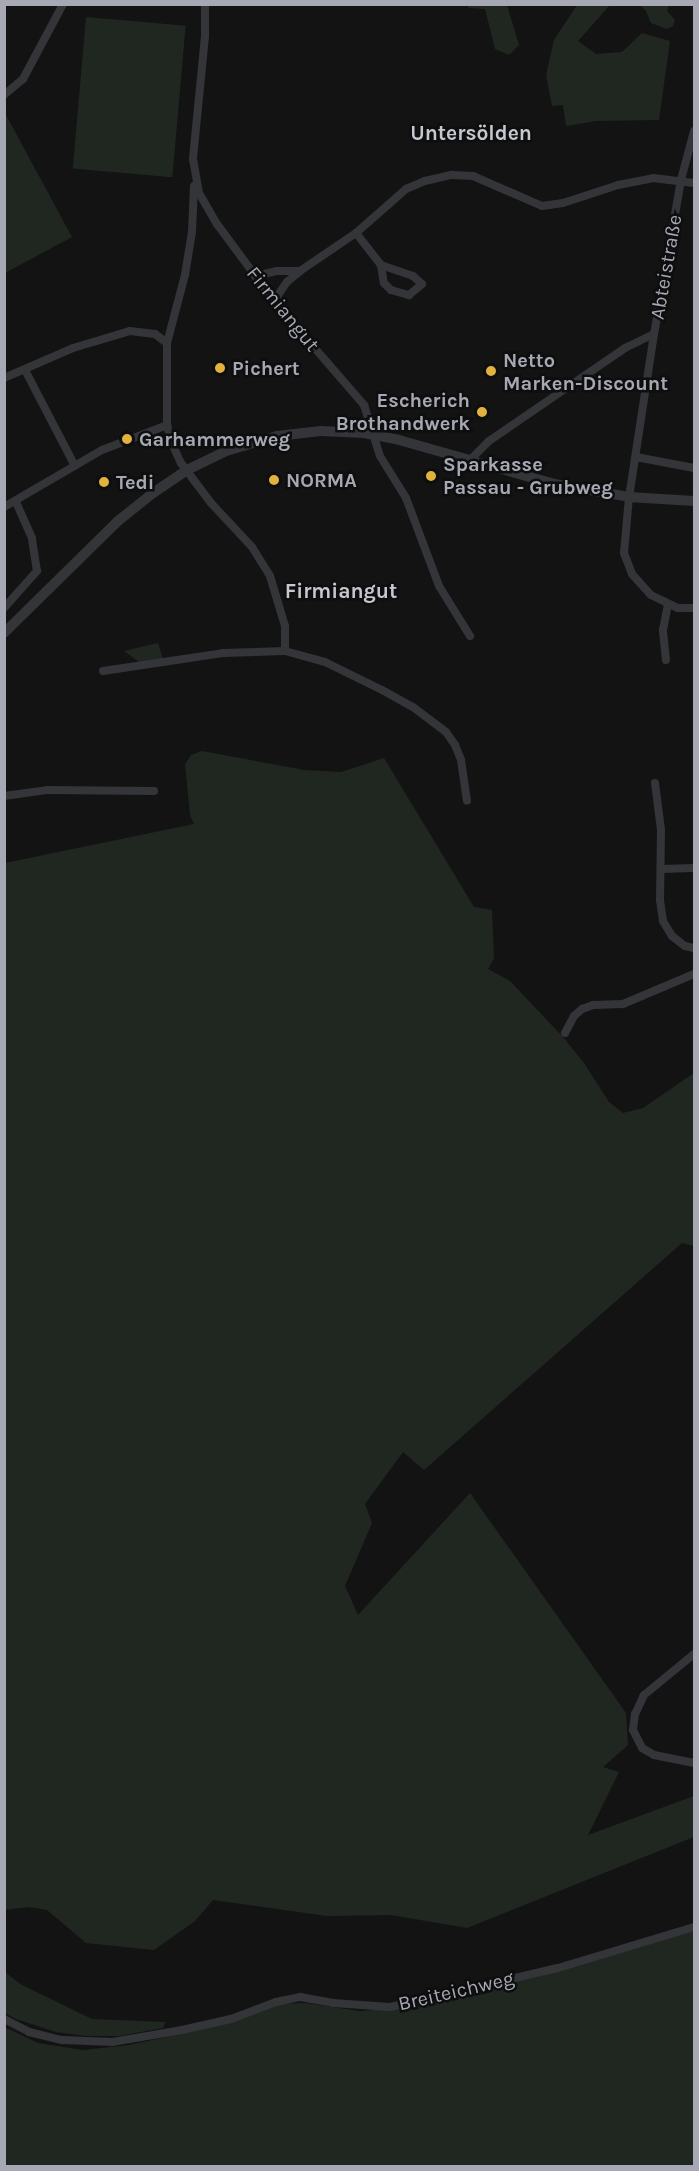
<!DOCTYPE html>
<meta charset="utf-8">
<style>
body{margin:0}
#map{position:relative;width:699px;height:2171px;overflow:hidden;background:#131314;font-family:Karla,sans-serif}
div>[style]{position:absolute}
.green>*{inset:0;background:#202721;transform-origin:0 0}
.minor>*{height:8px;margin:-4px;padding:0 4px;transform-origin:4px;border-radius:4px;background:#343539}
.tertiary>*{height:10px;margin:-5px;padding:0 5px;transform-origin:5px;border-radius:5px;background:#343539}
.dots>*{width:16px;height:16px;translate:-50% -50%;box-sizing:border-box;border:3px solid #0e0e0f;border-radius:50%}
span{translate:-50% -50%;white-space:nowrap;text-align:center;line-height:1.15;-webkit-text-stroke:5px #0e0e0f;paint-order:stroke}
.street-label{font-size:20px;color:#a6a9b4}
.poi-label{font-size:20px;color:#a6a9b4;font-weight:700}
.left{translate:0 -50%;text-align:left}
.right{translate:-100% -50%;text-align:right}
.neighbourhood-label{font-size:21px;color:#c6c8d0;font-weight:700}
.frame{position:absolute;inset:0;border:6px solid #a6a9b4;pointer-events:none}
</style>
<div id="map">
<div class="green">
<i style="clip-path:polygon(467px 5px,507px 5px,519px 45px,509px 55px,495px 49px,485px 9px,469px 8px)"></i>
<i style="clip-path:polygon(577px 5px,610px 5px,578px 41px,596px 54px,622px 52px,642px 33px,670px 41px,659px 120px,596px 121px,566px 126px,563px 105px,552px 106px,546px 75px,554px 40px)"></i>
<i style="clip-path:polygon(640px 5px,669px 5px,667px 11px,675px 20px,673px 26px,667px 29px,651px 23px,646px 11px)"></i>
<i style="left:86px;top:17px;width:100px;height:152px;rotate:5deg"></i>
<i style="clip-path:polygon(6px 115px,72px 237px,5px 273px,4px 116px)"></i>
<i style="clip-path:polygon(158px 643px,163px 659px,139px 662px,124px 651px)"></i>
<i style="clip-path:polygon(202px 751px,304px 770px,341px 772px,384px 758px,474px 907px,492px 910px,494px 958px,488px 969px,510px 981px,563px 1037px,584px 1063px,609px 1102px,623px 1113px,643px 1108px,694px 1073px,694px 1246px,682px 1243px,424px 1470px,403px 1452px,365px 1504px,372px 1523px,345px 1586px,358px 1615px,470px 1493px,626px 1713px,628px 1745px,603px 1767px,619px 1772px,588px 1835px,694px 1796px,694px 1837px,467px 1928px,391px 1915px,327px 1916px,213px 1900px,195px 1921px,154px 1950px,86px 1943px,47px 1910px,29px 1907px,5px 1910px,5px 863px,194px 824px,190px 815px,185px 764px,191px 755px)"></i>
<i style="clip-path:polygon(694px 1931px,694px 2166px,5px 2166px,4px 2027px,38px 2043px,83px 2050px,129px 2045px,204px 2029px,278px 2004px,306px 2003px,359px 2011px,401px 2008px,610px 1951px)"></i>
<i style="clip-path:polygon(5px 1972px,20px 1984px,92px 2019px,165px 2022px,163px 2028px,119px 2036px,86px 2036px,56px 2032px,16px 2019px,5px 2013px)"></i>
</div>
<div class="minor">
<i style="left:205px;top:4px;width:32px;rotate:90deg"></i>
<i style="left:205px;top:36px;width:124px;rotate:95.6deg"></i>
<i style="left:193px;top:159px;width:35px;rotate:80deg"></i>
<i style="left:199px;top:193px;width:36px;rotate:60deg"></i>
<i style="left:217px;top:224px;width:96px;rotate:53.5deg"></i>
<i style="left:274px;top:301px;width:138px;rotate:49.1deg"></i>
<i style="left:364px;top:405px;width:53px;rotate:72.6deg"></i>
<i style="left:380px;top:456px;width:49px;rotate:58.2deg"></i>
<i style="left:406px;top:498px;width:94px;rotate:69.4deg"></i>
<i style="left:439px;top:586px;width:59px;rotate:58.2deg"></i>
<i style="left:4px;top:95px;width:25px;rotate:-40deg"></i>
<i style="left:23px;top:79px;width:85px;rotate:-61.9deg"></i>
<i style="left:694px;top:131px;width:51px;rotate:104.9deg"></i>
<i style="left:681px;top:180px;width:156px;rotate:99.9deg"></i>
<i style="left:654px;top:334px;width:165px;rotate:98.7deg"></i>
<i style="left:629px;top:497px;width:56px;rotate:95.1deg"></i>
<i style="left:624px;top:553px;width:22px;rotate:69deg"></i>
<i style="left:632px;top:574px;width:28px;rotate:48deg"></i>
<i style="left:651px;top:595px;width:30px;rotate:26deg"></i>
<i style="left:678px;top:608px;width:16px"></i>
<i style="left:356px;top:233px;width:41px;rotate:52deg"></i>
<i style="left:381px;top:265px;width:18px;rotate:81deg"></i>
<i style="left:384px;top:283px;width:10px;rotate:45deg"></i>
<i style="left:391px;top:290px;width:19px;rotate:16deg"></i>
<i style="left:409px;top:295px;width:17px;rotate:-40deg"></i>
<i style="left:422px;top:284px;width:12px;rotate:-138deg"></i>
<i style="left:413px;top:276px;width:34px;rotate:-161deg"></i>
<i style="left:255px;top:276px;width:22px;rotate:-13deg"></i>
<i style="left:276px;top:271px;width:24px"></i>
<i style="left:274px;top:301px;width:23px;rotate:-56deg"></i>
<i style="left:287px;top:282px;width:17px;rotate:-40deg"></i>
<i style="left:300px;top:271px;width:68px;rotate:-34.2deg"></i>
<i style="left:356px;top:233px;width:67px;rotate:-41.3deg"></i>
<i style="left:406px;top:189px;width:21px;rotate:-23deg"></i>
<i style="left:425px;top:181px;width:28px;rotate:-13deg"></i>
<i style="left:452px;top:175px;width:21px;rotate:3deg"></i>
<i style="left:473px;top:176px;width:75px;rotate:23.5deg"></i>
<i style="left:542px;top:206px;width:21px;rotate:-8deg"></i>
<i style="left:563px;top:203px;width:58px;rotate:-18.1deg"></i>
<i style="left:618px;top:185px;width:36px;rotate:-11deg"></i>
<i style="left:653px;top:178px;width:41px;rotate:7deg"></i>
<i style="left:25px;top:370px;width:108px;rotate:62.5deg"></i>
<i style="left:4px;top:378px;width:75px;rotate:-23.5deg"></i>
<i style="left:73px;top:348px;width:59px;rotate:-16.6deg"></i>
<i style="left:130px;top:331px;width:25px;rotate:7deg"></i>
<i style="left:155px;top:334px;width:15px;rotate:37deg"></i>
<i style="left:167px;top:425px;width:82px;rotate:-90deg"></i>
<i style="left:167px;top:343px;width:70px;rotate:-75.2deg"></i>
<i style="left:185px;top:275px;width:44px;rotate:-80.8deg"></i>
<i style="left:192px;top:232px;width:46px;rotate:-87.5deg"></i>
<i style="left:636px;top:457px;width:59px;rotate:10.7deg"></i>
<i style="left:470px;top:460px;width:27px;rotate:-45deg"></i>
<i style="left:489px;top:441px;width:92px;rotate:-34.4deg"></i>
<i style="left:565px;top:389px;width:73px;rotate:-34.3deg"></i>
<i style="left:625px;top:348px;width:32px;rotate:-26deg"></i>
<i style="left:4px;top:507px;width:113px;rotate:-30.2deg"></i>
<i style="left:102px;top:450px;width:70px;rotate:-21deg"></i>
<i style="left:167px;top:425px;width:16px;rotate:76deg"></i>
<i style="left:171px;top:441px;width:24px;rotate:66deg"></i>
<i style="left:181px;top:463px;width:50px;rotate:53.1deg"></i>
<i style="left:211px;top:503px;width:60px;rotate:47deg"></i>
<i style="left:252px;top:547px;width:34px;rotate:58deg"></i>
<i style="left:270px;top:576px;width:52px;rotate:73.3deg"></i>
<i style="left:285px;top:626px;width:25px;rotate:90deg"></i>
<i style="left:4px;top:608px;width:50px;rotate:-48.3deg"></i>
<i style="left:37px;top:571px;width:33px;rotate:-99deg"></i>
<i style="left:32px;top:538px;width:39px;rotate:-114deg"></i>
<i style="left:666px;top:660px;width:30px;rotate:-96deg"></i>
<i style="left:663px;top:630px;width:26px;rotate:-79deg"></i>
<i style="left:103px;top:671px;width:121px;rotate:-8.5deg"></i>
<i style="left:223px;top:653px;width:62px;rotate:-1.8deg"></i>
<i style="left:285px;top:651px;width:41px;rotate:15.4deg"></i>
<i style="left:325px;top:662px;width:64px;rotate:26.2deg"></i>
<i style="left:382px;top:690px;width:35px;rotate:29deg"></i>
<i style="left:413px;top:707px;width:41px;rotate:37.1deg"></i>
<i style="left:446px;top:732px;width:16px;rotate:55deg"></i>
<i style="left:455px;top:745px;width:16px;rotate:68deg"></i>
<i style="left:461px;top:760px;width:41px;rotate:81.7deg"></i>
<i style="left:655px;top:783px;width:47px;rotate:82.7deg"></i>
<i style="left:661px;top:830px;width:70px;rotate:90.8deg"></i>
<i style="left:660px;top:900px;width:21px;rotate:82deg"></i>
<i style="left:663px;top:921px;width:17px;rotate:59deg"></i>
<i style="left:672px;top:936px;width:16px;rotate:38deg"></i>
<i style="left:685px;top:946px;width:9px;rotate:13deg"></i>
<i style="left:4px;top:796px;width:43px;rotate:-7.9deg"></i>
<i style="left:47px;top:790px;width:107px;rotate:0.5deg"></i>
<i style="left:662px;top:869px;width:32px;rotate:-2deg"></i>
<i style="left:565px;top:1033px;width:19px;rotate:-62deg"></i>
<i style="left:574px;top:1016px;width:11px;rotate:-41deg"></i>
<i style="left:582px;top:1009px;width:12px;rotate:-20deg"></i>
<i style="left:593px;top:1005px;width:30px;rotate:-2deg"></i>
<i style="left:623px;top:1004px;width:77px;rotate:-22.9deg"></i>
<i style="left:694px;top:1654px;width:65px;rotate:140.6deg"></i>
<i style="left:644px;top:1695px;width:21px;rotate:115deg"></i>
<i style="left:635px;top:1714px;width:16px;rotate:97deg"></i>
<i style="left:633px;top:1730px;width:20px;rotate:63deg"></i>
<i style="left:642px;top:1748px;width:14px;rotate:30deg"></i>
<i style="left:654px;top:1755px;width:41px;rotate:11.3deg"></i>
<i style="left:4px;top:2019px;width:28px;rotate:27deg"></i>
<i style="left:29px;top:2032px;width:34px;rotate:14deg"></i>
<i style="left:62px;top:2040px;width:50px;rotate:2.3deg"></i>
<i style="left:112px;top:2042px;width:71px;rotate:-9.7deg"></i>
<i style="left:182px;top:2030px;width:50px;rotate:-12.7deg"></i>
<i style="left:231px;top:2019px;width:48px;rotate:-20.7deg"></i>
<i style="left:276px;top:2002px;width:25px;rotate:-12deg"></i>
<i style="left:300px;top:1997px;width:34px;rotate:10deg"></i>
<i style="left:333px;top:2003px;width:57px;rotate:4deg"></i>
<i style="left:390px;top:2007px;width:172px;rotate:-13.1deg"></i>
<i style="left:558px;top:1968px;width:142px;rotate:-16.8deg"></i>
</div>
<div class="tertiary">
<i style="left:4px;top:633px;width:160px;rotate:-44.5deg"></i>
<i style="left:118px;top:521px;width:45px;rotate:-38.7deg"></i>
<i style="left:153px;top:493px;width:41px;rotate:-34.1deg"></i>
<i style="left:187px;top:470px;width:43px;rotate:-26deg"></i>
<i style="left:226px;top:451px;width:53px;rotate:-16.4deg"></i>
<i style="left:277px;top:436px;width:44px;rotate:-6.5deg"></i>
<i style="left:321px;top:431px;width:43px;rotate:2.7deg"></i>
<i style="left:364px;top:433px;width:36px;rotate:11deg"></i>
<i style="left:399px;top:440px;width:161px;rotate:15.8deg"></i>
<i style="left:554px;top:484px;width:76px;rotate:9.8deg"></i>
<i style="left:629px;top:497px;width:65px;rotate:3.5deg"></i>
</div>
<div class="dots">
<i style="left:220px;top:368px;background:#e2b23e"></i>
<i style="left:491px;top:371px;background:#e2b23e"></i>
<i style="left:482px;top:412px;background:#e2b23e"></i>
<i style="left:127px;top:439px;background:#e2b23e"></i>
<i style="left:431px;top:476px;background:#e2b23e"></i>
<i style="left:274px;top:480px;background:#e2b23e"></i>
<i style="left:104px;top:482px;background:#e2b23e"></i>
</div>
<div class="street-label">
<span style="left:666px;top:267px;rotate:-80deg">Abteistraße</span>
<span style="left:283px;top:309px;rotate:51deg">Firmiangut</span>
<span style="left:456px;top:1991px;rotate:-13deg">Breiteichweg</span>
</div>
<div class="poi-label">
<span class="left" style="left:503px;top:372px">Netto<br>Marken-Discount</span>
<span class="left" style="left:232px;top:368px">Pichert</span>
<span class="right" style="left:470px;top:412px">Escherich<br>Brothandwerk</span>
<span class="left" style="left:139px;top:439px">Garhammerweg</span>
<span class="left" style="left:443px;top:476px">Sparkasse<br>Passau - Grubweg</span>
<span class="left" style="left:286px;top:480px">NORMA</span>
<span class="left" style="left:116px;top:482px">Tedi</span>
</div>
<div class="neighbourhood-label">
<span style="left:471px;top:133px">Untersölden</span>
<span style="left:341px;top:591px">Firmiangut</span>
</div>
<div class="frame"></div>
</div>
